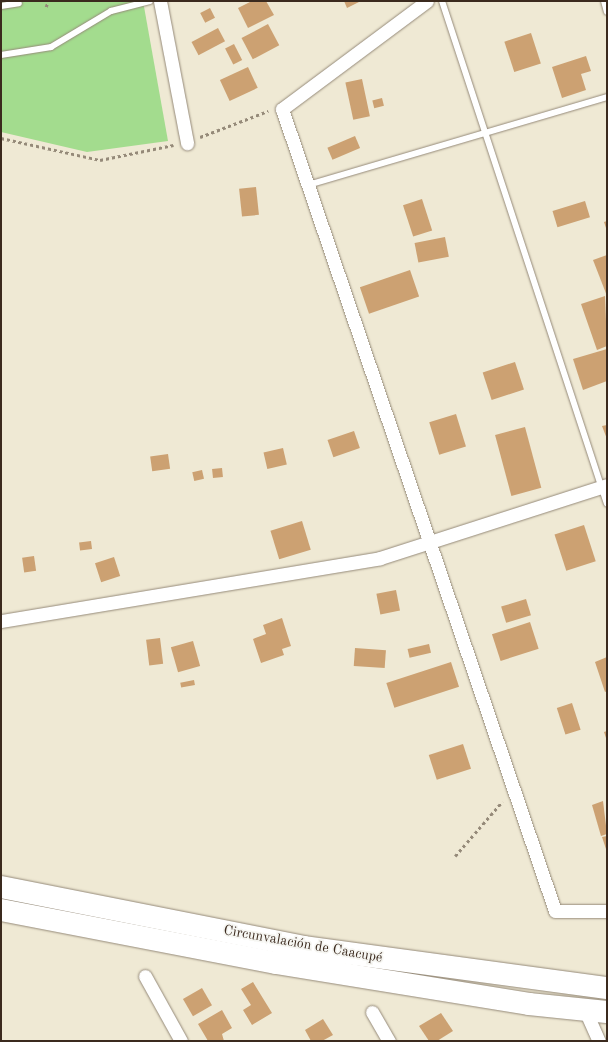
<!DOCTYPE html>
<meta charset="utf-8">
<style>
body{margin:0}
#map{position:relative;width:608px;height:1042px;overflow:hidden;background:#efe9d4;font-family:"Old Standard TT",serif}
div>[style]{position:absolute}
.green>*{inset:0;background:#a3dc8e}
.building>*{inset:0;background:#cca172;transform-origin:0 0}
.path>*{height:2.5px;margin-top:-1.25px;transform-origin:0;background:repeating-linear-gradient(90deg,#958a79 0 3px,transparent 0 6px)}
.roads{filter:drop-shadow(0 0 1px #958a79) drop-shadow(0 0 1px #958a79)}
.service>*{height:6px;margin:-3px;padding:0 3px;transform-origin:3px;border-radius:3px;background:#fff}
.minor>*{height:13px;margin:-6.5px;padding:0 6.5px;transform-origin:6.5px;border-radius:6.5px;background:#fff}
.trunk>*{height:22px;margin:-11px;padding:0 11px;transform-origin:11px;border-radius:11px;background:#fff}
span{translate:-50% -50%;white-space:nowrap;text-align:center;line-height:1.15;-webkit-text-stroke:3.5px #f6f6f2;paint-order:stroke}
.street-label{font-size:14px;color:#3b2a1e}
.frame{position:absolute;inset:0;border:2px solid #3b2a1e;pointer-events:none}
</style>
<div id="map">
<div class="green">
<i style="clip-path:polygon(1px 1px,143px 1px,168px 141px,87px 152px,1px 132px)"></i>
</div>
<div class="building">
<i style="clip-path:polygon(252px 1px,266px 1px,274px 15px,248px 28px,238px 8px)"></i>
<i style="clip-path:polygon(344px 1px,361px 1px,347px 8px)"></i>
<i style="left:210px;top:8px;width:11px;height:11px;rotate:63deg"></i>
<i style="left:268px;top:24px;width:24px;height:30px;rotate:62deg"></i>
<i style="left:218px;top:28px;width:15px;height:30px;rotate:62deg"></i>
<i style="left:531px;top:33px;width:32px;height:28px;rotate:72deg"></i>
<i style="left:234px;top:44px;width:18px;height:10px;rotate:63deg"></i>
<i style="clip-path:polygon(586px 56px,591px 71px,581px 74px,586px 90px,562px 98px,552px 67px)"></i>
<i style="left:248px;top:67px;width:23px;height:31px;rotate:65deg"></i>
<i style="left:362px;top:79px;width:38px;height:17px;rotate:78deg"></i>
<i style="left:382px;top:98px;width:8px;height:10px;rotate:76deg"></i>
<i style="left:355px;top:136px;width:13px;height:30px;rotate:67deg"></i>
<i style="left:256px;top:187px;width:28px;height:17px;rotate:84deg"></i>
<i style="left:422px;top:199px;width:33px;height:20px;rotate:72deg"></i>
<i style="left:585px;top:201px;width:17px;height:34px;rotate:73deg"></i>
<i style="clip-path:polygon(607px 221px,607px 231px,604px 222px)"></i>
<i style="left:445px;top:237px;width:20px;height:31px;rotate:79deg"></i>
<i style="clip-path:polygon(607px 255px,607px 296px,593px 260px)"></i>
<i style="left:410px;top:270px;width:28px;height:53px;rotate:71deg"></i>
<i style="clip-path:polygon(605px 296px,607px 346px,597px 350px,581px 304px)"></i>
<i style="clip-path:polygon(607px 349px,607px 381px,583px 390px,573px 359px)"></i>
<i style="left:515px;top:362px;width:29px;height:34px;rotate:72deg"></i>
<i style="left:456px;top:414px;width:34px;height:28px;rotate:73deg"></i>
<i style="clip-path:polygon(607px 425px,607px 439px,602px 426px)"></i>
<i style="left:525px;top:427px;width:63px;height:31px;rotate:75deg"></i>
<i style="left:354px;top:431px;width:18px;height:28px;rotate:71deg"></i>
<i style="left:283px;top:448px;width:17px;height:20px;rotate:77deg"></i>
<i style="left:168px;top:454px;width:15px;height:18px;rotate:82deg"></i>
<i style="left:222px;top:468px;width:9px;height:10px;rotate:84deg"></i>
<i style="left:202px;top:470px;width:9px;height:10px;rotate:77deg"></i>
<i style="left:302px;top:521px;width:30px;height:33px;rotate:73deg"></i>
<i style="left:584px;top:525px;width:38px;height:31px;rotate:72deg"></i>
<i style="left:91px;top:541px;width:8px;height:12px;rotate:83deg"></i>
<i style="left:34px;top:556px;width:15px;height:12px;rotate:82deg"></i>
<i style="left:114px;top:557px;width:20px;height:20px;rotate:72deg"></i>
<i style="left:396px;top:590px;width:21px;height:20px;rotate:79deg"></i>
<i style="left:526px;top:599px;width:17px;height:26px;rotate:73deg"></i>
<i style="clip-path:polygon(282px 618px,291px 646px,282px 649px,284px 655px,261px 663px,253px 639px,266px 634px,263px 625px)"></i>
<i style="left:530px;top:622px;width:28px;height:40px;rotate:72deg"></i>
<i style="left:160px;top:638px;width:26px;height:14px;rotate:83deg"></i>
<i style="left:193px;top:641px;width:26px;height:23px;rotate:74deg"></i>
<i style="left:429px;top:644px;width:9px;height:22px;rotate:77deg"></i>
<i style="left:355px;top:648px;width:31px;height:18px;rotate:4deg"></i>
<i style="clip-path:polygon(607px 657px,607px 691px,605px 692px,595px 662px)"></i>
<i style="left:451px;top:662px;width:26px;height:68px;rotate:72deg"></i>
<i style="left:194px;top:680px;width:5px;height:14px;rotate:79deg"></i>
<i style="left:572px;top:703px;width:28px;height:16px;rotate:72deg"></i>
<i style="clip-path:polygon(607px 731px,607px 741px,604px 732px)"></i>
<i style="left:463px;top:744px;width:26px;height:36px;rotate:72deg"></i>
<i style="clip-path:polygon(603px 801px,607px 834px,601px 836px,592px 805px)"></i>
<i style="clip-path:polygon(607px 836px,607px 852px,602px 837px)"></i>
<i style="clip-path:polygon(253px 982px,272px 1013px,252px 1025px,243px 1010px,251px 1005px,241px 989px)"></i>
<i style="left:202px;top:988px;width:20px;height:22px;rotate:60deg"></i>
<i style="clip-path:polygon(222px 1010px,232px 1028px,222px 1034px,224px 1041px,208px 1041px,198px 1024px)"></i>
<i style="clip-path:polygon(441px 1013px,453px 1031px,437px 1041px,429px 1041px,419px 1026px)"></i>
<i style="clip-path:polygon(323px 1019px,333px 1035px,322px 1041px,311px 1041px,305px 1030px)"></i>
</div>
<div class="path">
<i style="left:46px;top:7px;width:6px;rotate:-72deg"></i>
<i style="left:200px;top:137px;width:73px;rotate:-20.9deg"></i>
<i style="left:1px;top:138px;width:101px;rotate:12.5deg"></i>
<i style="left:100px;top:160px;width:75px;rotate:-11.6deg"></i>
<i style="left:455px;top:856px;width:72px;rotate:-49deg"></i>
</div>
<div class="roads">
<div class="service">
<i style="left:442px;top:1px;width:529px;rotate:71.84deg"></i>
<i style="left:604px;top:1px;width:11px;rotate:75deg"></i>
<i style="left:1px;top:6px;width:18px;rotate:-9deg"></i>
<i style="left:1px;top:55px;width:51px;rotate:-9.1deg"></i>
<i style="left:51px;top:47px;width:70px;rotate:-31deg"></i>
<i style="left:111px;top:11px;width:40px;rotate:-14.4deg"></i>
<i style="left:308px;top:185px;width:312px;rotate:-16.4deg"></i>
</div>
<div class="minor">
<i style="left:160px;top:1px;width:145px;rotate:79.2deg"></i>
<i style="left:427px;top:1px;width:181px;rotate:143.3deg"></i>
<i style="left:282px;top:109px;width:847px;rotate:71.2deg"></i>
<i style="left:555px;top:911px;width:52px"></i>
<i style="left:1px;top:621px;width:384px;rotate:-9.4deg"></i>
<i style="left:380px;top:558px;width:238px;rotate:-17.8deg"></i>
<i style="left:145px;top:976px;width:74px;rotate:61deg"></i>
<i style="left:585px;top:1010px;width:34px;rotate:66deg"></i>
<i style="left:372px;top:1012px;width:34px;rotate:60deg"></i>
</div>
<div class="trunk">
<i style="left:1px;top:887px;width:308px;rotate:11.2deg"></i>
<i style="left:303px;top:947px;width:307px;rotate:7.7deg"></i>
<i style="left:1px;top:910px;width:280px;rotate:10.9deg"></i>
<i style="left:276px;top:963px;width:256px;rotate:9.2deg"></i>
<i style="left:529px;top:1004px;width:78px;rotate:5.9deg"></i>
</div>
</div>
<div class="street-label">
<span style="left:303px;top:944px;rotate:10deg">Circunvalación de Caacupé</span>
</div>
<div class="frame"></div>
</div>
